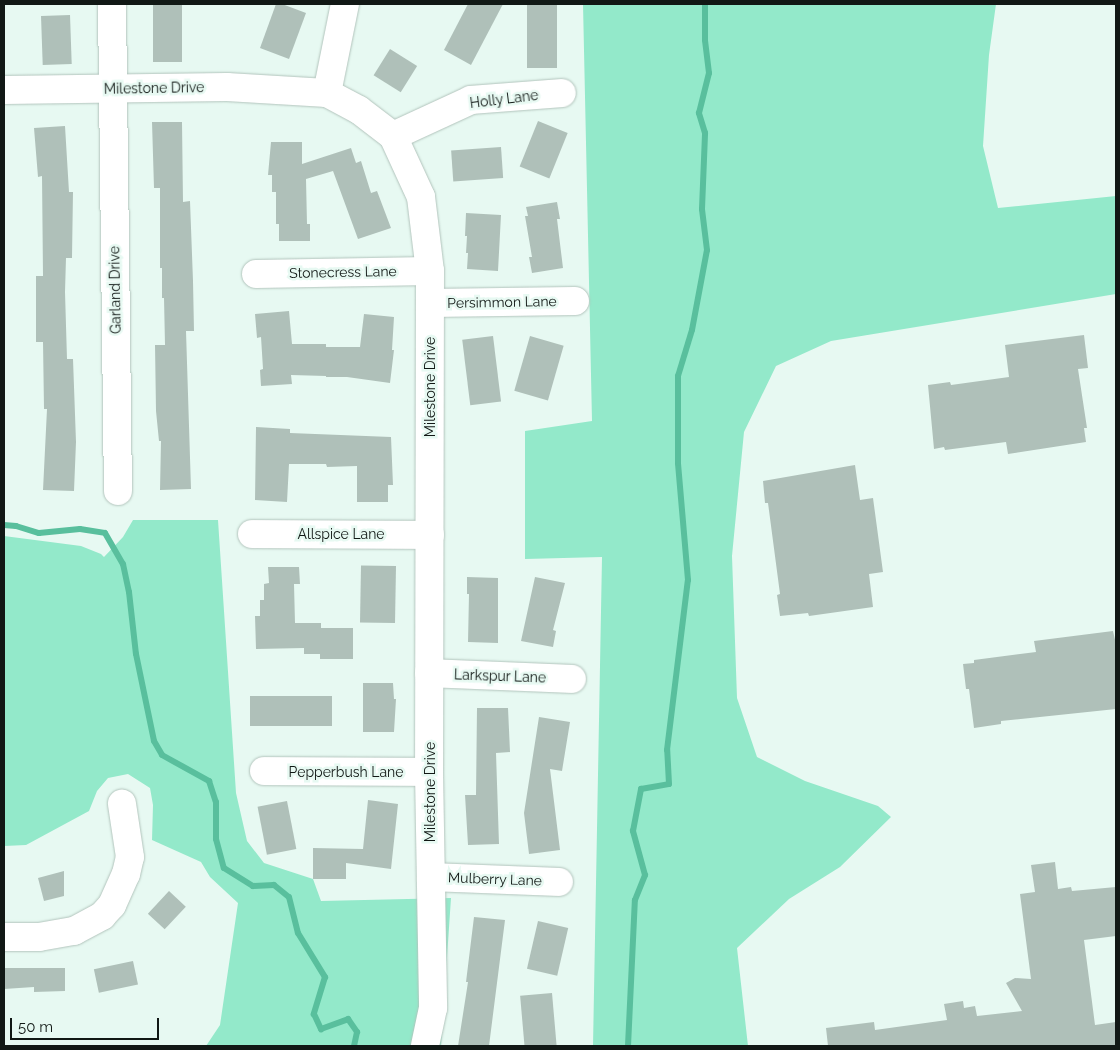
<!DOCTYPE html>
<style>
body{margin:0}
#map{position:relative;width:1120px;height:1050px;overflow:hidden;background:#e7f9f2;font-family:Raleway,sans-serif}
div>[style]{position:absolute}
.green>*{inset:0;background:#93e9ca}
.stream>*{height:6px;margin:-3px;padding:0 3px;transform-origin:3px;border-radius:3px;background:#59bf9d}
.building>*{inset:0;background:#afc0b9;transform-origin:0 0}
.roads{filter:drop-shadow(0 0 1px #b2c4bc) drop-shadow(0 0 1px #b2c4bc)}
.minor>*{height:28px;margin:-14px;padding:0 14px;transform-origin:14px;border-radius:14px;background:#fff}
span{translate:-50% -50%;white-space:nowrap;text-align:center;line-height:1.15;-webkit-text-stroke:5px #e7f9f2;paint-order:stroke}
.street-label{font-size:14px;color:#111815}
.frame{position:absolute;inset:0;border:5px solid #111815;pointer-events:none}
.scale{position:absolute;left:10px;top:1018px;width:149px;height:22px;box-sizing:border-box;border:2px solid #111815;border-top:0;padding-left:6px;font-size:15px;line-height:18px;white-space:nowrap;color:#111815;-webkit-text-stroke:4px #e7f9f2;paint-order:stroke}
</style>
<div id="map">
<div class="green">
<i style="clip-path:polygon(583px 4px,996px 4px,989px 55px,983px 146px,998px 208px,1116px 196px,1116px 294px,831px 341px,776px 366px,744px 432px,732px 556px,737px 698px,757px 757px,805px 781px,878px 806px,891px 817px,840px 867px,789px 899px,737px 948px,748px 1046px,593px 1046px,602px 557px,525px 559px,525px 431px,592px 421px)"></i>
<i style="clip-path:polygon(133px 520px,218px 520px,236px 793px,247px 841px,264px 863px,313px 879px,321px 901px,451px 898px,441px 1046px,206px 1046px,220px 1025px,238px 903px,210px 877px,201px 862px,152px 840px,153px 805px,150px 788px,128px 774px,108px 778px,97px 791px,89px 811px,26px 845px,4px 846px,4px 536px,81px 546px,101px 554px,104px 557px,123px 537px)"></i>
</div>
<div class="stream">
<i style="left:4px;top:525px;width:12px;rotate:5deg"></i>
<i style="left:16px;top:526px;width:24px;rotate:17deg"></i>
<i style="left:39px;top:533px;width:41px;rotate:-5.6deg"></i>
<i style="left:80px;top:529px;width:25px;rotate:9deg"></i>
<i style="left:105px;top:533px;width:36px;rotate:60deg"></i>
<i style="left:123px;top:564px;width:29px;rotate:78deg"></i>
<i style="left:129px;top:592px;width:62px;rotate:83.6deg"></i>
<i style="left:136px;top:654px;width:89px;rotate:78.3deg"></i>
<i style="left:154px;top:741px;width:16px;rotate:60deg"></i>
<i style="left:162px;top:755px;width:54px;rotate:29deg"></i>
<i style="left:209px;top:781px;width:22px;rotate:72deg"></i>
<i style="left:216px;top:802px;width:37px;rotate:90deg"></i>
<i style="left:216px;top:839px;width:30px;rotate:75deg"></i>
<i style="left:224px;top:868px;width:34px;rotate:32deg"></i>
<i style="left:253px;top:886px;width:21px;rotate:-3deg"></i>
<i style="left:274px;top:885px;width:19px;rotate:39deg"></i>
<i style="left:289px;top:897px;width:37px;rotate:76deg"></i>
<i style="left:298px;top:933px;width:52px;rotate:58.5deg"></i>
<i style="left:325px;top:977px;width:39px;rotate:107deg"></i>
<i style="left:314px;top:1014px;width:17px;rotate:65deg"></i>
<i style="left:321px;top:1029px;width:29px;rotate:-20deg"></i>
<i style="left:348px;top:1019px;width:16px;rotate:55deg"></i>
<i style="left:357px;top:1032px;width:14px;rotate:102deg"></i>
<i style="left:628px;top:1046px;width:146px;rotate:-87.3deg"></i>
<i style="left:635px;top:900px;width:27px;rotate:-68deg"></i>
<i style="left:645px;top:875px;width:46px;rotate:-105.3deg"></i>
<i style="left:633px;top:831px;width:43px;rotate:-79.2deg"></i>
<i style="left:641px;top:789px;width:28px;rotate:-10deg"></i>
<i style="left:669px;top:784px;width:34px;rotate:-93deg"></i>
<i style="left:667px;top:750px;width:171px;rotate:-83deg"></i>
<i style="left:688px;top:580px;width:117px;rotate:-94.9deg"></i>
<i style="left:678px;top:463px;width:87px;rotate:-90deg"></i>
<i style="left:678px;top:376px;width:48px;rotate:-73.1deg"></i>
<i style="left:692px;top:330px;width:81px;rotate:-79.4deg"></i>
<i style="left:707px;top:250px;width:41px;rotate:-97deg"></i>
<i style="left:702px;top:209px;width:76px;rotate:-87.7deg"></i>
<i style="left:705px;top:133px;width:21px;rotate:-107deg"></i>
<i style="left:699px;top:113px;width:41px;rotate:-76deg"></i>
<i style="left:709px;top:73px;width:33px;rotate:-97deg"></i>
<i style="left:705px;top:40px;width:36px;rotate:-90deg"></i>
</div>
<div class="building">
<i style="left:153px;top:4px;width:29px;height:58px"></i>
<i style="clip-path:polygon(276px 4px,282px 4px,306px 13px,289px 59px,260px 48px)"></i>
<i style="clip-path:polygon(468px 4px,503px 4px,471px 65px,444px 50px)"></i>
<i style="left:527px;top:4px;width:30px;height:64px"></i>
<i style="left:70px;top:15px;width:49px;height:29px;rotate:88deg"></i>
<i style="left:390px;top:49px;width:32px;height:31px;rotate:32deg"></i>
<i style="left:538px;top:121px;width:32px;height:49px;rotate:22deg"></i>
<i style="clip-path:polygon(152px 122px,182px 122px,183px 202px,190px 201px,193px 281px,194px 331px,186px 331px,191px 489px,160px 490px,161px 441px,159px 441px,156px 411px,155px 345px,165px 345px,164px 298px,162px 298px,162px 268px,160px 268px,160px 188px,154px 188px)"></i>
<i style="clip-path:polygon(65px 126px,69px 192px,73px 192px,72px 258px,66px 258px,65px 292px,67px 359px,73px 359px,76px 442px,74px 491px,43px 490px,47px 409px,44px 409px,43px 342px,36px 342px,36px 276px,43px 276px,42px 176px,38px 177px,34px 128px)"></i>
<i style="clip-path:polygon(271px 142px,302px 142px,302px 164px,351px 148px,356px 163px,361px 161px,371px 193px,377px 191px,391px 228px,358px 239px,333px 171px,306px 179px,307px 224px,310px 224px,310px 241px,279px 241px,279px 224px,276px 224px,276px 192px,272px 192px,272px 175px,268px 175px)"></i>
<i style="left:501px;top:147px;width:31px;height:50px;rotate:86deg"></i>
<i style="clip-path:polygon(557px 202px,560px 219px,557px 219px,563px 268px,532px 273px,529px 257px,532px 257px,525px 216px,528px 216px,526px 207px)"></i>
<i style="clip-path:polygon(466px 213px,501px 215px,498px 271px,467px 269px,468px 253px,466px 253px,467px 236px,465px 236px)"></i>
<i style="clip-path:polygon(289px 311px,292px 344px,326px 344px,326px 347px,360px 347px,364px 314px,394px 317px,392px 350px,394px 350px,390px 383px,347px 377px,326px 377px,326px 376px,291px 375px,292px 384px,261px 386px,260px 370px,263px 369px,261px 337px,257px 338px,255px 314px)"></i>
<i style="clip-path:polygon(1084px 335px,1088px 368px,1078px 369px,1087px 428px,1084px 428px,1086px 442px,1008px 454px,1006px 442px,945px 450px,944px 447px,934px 449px,928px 385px,950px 382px,951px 385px,1009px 377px,1005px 345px)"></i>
<i style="left:493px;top:336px;width:66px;height:31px;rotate:83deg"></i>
<i style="left:530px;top:336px;width:35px;height:57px;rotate:16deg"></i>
<i style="clip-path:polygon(256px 427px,290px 429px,290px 433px,391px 437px,393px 485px,388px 485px,388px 502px,357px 502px,357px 466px,327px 467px,326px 464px,289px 464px,287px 502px,255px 500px)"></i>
<i style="clip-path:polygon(855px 465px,860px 500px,873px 498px,883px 572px,869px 574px,873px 607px,809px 616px,808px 613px,780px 616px,777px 595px,780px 594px,768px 503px,765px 503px,763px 481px)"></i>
<i style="left:396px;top:566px;width:57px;height:35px;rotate:91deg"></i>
<i style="clip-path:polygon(268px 567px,299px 567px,300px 584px,294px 584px,295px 623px,321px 623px,321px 628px,353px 628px,353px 659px,320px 659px,320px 654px,304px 654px,304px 648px,256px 649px,255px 616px,260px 616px,260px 600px,264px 600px,264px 584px,269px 583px)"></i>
<i style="clip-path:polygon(467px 577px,498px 578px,498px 643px,468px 642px,469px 594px,467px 594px)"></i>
<i style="clip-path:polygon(535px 577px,565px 583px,553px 630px,556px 631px,553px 647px,521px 641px)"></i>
<i style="clip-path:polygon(1113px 631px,1116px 644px,1116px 709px,1001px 721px,1001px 724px,974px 728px,969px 689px,966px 689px,963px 664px,974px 663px,974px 660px,1036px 652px,1034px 641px)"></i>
<i style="clip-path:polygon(363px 683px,393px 683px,394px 699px,396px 699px,394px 732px,363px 732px)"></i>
<i style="left:332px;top:696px;width:30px;height:82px;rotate:90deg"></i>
<i style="clip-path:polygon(477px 708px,508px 708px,510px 752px,496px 753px,499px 844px,468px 845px,465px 795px,476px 795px)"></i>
<i style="clip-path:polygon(539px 717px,570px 722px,562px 771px,550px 769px,560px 850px,529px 854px,524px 813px)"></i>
<i style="clip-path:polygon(368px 800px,398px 804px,391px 869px,346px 863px,346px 879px,313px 879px,313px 848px,363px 849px)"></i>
<i style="left:287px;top:801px;width:49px;height:30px;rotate:79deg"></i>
<i style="clip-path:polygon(1055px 862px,1058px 889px,1071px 887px,1072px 891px,1116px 887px,1116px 936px,1084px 940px,1095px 1025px,1116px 1022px,1116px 1046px,828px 1046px,826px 1028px,874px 1022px,875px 1030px,947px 1020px,944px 1004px,963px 1001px,964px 1008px,975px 1006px,977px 1016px,1022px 1011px,1006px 983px,1015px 978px,1031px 979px,1020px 894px,1035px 892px,1031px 865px)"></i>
<i style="clip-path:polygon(64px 871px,64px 896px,44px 901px,38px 878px)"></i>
<i style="left:169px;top:891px;width:23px;height:31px;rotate:43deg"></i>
<i style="clip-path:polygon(474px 917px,505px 920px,489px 1046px,458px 1046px,468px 982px,466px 982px)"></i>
<i style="left:538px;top:921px;width:31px;height:49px;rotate:13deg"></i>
<i style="left:133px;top:961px;width:24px;height:40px;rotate:78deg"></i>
<i style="clip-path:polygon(4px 968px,65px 968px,65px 991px,34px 992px,34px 987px,4px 989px)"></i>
<i style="left:552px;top:993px;width:53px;height:32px;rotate:85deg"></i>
</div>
<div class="roads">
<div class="minor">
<i style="left:112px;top:4px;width:487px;rotate:89.3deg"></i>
<i style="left:4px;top:90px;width:223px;rotate:-0.8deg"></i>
<i style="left:227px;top:87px;width:100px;rotate:3.4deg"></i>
<i style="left:327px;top:93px;width:36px;rotate:28deg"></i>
<i style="left:359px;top:110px;width:43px;rotate:37.4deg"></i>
<i style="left:393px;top:136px;width:67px;rotate:65.3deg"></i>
<i style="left:421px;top:197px;width:75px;rotate:83.1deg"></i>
<i style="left:430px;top:271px;width:501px;rotate:90.11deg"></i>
<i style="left:429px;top:772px;width:236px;rotate:89deg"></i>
<i style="left:433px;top:1008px;width:39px;rotate:102deg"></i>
<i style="left:327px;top:93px;width:91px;rotate:-78.6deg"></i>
<i style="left:393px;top:136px;width:86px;rotate:-24.8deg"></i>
<i style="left:471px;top:100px;width:91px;rotate:-4.4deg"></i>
<i style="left:256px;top:274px;width:174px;rotate:-1deg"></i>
<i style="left:430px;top:303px;width:145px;rotate:-0.8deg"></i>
<i style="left:252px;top:534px;width:178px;rotate:0.3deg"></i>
<i style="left:429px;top:673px;width:143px;rotate:2.4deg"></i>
<i style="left:264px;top:771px;width:165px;rotate:0.3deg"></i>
<i style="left:431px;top:877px;width:128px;rotate:2.2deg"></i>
<i style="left:4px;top:937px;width:35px"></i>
<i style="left:39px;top:937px;width:36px;rotate:-10deg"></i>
<i style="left:74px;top:931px;width:32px;rotate:-28deg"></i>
<i style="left:102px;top:916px;width:15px;rotate:-48deg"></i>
<i style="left:112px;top:905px;width:34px;rotate:-66deg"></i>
<i style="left:126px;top:874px;width:17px;rotate:-77deg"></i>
<i style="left:130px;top:857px;width:54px;rotate:-98.6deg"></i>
</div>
</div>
<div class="street-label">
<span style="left:154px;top:88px;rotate:-1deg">Milestone Drive</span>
<span style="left:504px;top:99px;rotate:-7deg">Holly Lane</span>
<span style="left:343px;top:272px;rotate:-1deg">Stonecress Lane</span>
<span style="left:115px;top:290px;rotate:-91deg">Garland Drive</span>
<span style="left:502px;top:302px;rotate:-1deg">Persimmon Lane</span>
<span style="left:430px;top:387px;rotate:-90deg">Milestone Drive</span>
<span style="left:341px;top:534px">Allspice Lane</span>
<span style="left:500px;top:676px;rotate:2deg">Larkspur Lane</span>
<span style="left:346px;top:772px">Pepperbush Lane</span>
<span style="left:430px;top:792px;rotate:-90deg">Milestone Drive</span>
<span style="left:495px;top:879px;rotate:2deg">Mulberry Lane</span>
</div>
<div class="frame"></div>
<div class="scale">50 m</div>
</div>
